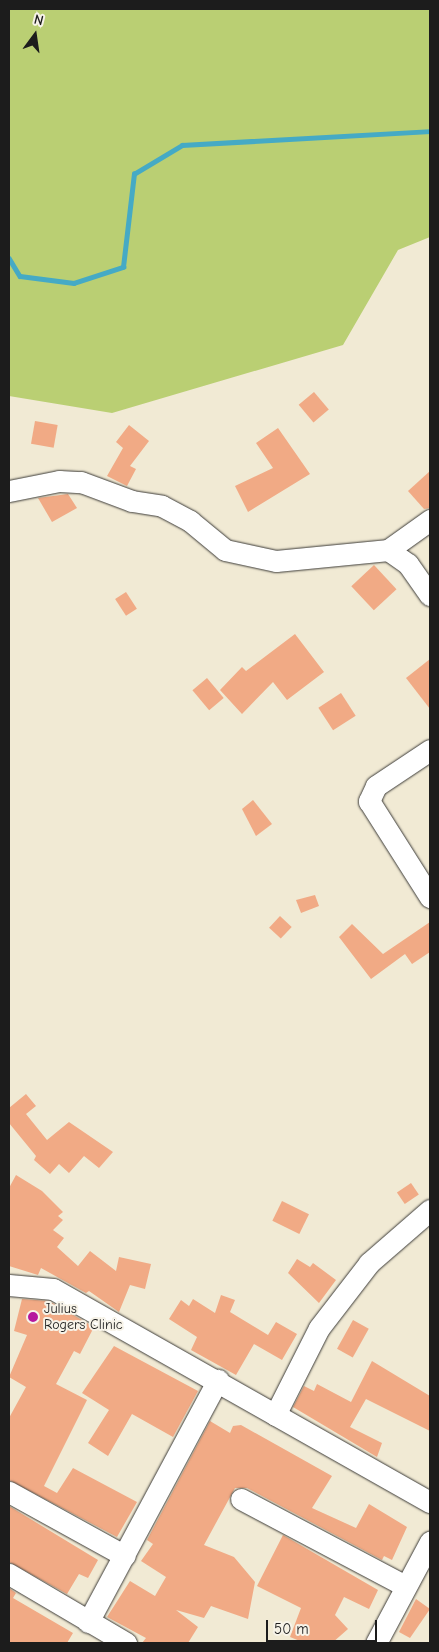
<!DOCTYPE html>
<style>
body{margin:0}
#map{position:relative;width:439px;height:1652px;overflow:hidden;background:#f1ead4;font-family:"Comic Neue",sans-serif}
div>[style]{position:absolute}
.green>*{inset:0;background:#bacf73}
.stream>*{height:4.5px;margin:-2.25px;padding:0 2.25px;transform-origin:2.25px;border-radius:2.25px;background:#45aac5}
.building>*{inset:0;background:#f1aa85;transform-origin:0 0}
.roads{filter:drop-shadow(0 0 1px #3c3b38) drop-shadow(0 0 1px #3c3b38)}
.minor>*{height:21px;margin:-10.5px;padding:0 10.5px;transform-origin:10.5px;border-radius:10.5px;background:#fff}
.dots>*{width:14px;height:14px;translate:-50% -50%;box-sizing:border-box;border:2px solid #f7f3e8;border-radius:50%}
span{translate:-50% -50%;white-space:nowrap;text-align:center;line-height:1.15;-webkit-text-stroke:4px #f7f3e8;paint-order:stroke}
.poi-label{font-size:14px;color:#1c1c1c}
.left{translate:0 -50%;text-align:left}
.frame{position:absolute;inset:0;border:10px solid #1c1c1c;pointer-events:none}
.north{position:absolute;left:10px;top:10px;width:50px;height:50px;-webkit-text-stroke:4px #f7f3e8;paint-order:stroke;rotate:14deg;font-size:14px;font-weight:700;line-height:20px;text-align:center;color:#1c1c1c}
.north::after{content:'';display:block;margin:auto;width:18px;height:22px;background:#1c1c1c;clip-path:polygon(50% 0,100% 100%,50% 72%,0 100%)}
.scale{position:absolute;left:266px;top:1620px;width:111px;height:22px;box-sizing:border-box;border:2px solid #1c1c1c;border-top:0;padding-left:6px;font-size:15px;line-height:18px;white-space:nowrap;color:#1c1c1c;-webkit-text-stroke:4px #f7f3e8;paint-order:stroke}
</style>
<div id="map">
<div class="green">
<i style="clip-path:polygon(9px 9px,430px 9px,430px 237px,398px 250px,343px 345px,112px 413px,9px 396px)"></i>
</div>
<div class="stream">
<i style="left:9px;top:258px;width:21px;rotate:59deg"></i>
<i style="left:20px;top:276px;width:54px;rotate:7.4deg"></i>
<i style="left:74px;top:283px;width:52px;rotate:-18.1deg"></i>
<i style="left:123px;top:267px;width:94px;rotate:-83.3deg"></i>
<i style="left:134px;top:174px;width:56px;rotate:-31.1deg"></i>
<i style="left:182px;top:145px;width:248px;rotate:-3.2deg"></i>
</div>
<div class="building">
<i style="left:314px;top:392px;width:23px;height:20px;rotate:50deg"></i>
<i style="left:35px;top:421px;width:23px;height:23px;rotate:10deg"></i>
<i style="clip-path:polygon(129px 425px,149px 441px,130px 466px,136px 469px,127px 486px,107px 476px,123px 448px,116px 442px)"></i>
<i style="clip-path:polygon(278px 428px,310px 474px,248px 512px,235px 486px,273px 468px,256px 443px)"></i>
<i style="clip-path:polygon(430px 471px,430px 508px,424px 509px,408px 491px)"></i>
<i style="clip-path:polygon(68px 494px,77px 508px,52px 522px,38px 498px)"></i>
<i style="left:374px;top:565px;width:33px;height:31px;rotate:47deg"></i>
<i style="left:126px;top:592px;width:20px;height:13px;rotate:57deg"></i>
<i style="clip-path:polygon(295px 634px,324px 672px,287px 700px,273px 682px,242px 714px,220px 690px,242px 667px,246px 671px)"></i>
<i style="clip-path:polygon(430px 659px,430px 709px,406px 678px)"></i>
<i style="left:207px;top:678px;width:26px;height:19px;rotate:50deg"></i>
<i style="left:341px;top:693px;width:27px;height:27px;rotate:57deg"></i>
<i style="clip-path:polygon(253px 800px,272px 824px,256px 836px,242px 809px)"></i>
<i style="clip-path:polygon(315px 895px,319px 906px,301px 913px,296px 900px)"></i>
<i style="left:280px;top:916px;width:16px;height:16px;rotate:43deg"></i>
<i style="clip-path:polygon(430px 922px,430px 952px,412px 964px,405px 954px,371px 979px,339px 937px,352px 924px,383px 954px)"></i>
<i style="clip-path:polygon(26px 1094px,36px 1106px,26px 1114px,47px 1140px,69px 1122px,113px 1152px,99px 1168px,84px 1156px,69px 1173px,59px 1164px,50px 1174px,34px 1160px,36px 1156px,9px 1123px,9px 1108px)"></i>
<i style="clip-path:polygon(16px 1175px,42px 1191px,63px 1212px,58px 1216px,63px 1220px,53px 1230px,64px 1238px,57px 1247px,78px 1266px,90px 1251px,116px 1271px,119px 1257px,151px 1264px,145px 1289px,130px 1285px,119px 1312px,89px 1291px,86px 1293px,41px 1268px,38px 1275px,9px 1266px,9px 1188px)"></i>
<i style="left:411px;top:1183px;width:14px;height:17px;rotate:56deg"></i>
<i style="left:282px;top:1201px;width:30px;height:22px;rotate:26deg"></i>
<i style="clip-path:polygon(297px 1259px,310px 1267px,313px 1263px,336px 1280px,319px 1303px,288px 1273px)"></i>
<i style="clip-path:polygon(221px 1295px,235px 1300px,230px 1312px,268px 1335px,276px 1322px,297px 1334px,282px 1360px,254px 1344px,236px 1375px,191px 1350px,197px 1337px,169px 1319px,181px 1300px,189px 1306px,193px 1299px,215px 1313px)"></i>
<i style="clip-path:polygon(22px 1299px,49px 1301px,94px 1327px,80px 1354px,74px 1351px,56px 1384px,87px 1400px,44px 1486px,57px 1493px,73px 1468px,137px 1502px,117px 1537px,9px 1480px,9px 1418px,26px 1387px,9px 1377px,27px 1335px,14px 1331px)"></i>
<i style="left:353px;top:1320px;width:18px;height:33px;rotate:29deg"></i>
<i style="clip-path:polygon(114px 1346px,198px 1391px,173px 1437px,132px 1414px,108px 1456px,88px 1443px,109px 1410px,82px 1393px)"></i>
<i style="clip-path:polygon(372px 1361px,430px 1396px,430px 1431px,366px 1399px,350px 1427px,382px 1443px,377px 1457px,293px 1407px,304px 1386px,314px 1391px,317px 1384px,351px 1402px)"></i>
<i style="clip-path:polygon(210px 1421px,230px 1433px,233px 1426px,241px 1425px,332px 1476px,312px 1508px,356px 1528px,369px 1504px,407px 1527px,392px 1560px,384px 1556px,382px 1560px,247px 1488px,235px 1488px,204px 1545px,234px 1557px,255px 1582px,248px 1619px,211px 1606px,204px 1618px,176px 1610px,198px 1627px,188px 1643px,142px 1643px,146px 1638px,107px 1617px,130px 1581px,155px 1596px,166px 1577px,141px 1561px,153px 1544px,147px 1540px)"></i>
<i style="clip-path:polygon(9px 1506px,98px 1560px,88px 1578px,79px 1574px,67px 1594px,9px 1562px)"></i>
<i style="clip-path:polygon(283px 1535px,378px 1590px,369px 1609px,344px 1597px,335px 1615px,348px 1629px,332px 1643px,305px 1643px,290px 1637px,301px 1608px,257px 1586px)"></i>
<i style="clip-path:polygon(9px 1588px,16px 1593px,13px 1598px,73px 1633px,67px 1643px,9px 1643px)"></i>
<i style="clip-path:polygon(416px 1599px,430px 1609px,410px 1638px,399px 1632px)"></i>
</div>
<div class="roads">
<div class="minor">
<i style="left:9px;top:491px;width:51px;rotate:-11.3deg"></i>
<i style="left:59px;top:481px;width:22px;rotate:3deg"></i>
<i style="left:81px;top:482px;width:54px;rotate:20.4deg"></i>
<i style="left:132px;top:501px;width:30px;rotate:9deg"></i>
<i style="left:162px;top:506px;width:32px;rotate:28deg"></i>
<i style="left:190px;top:521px;width:45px;rotate:39.6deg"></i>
<i style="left:225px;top:550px;width:52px;rotate:12.2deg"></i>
<i style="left:276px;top:561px;width:113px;rotate:-5.6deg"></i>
<i style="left:388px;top:550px;width:52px;rotate:-35.5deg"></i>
<i style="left:388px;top:550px;width:24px;rotate:35deg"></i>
<i style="left:408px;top:564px;width:38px;rotate:55deg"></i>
<i style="left:430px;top:750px;width:65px;rotate:146.3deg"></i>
<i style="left:376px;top:786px;width:17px;rotate:115deg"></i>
<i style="left:369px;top:801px;width:114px;rotate:57.6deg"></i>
<i style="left:9px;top:1285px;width:44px;rotate:5.2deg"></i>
<i style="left:53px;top:1289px;width:433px;rotate:29.5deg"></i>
<i style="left:275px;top:1415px;width:97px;rotate:-63.2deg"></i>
<i style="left:319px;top:1328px;width:82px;rotate:-52.4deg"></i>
<i style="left:369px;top:1263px;width:81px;rotate:-41deg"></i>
<i style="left:9px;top:1492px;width:132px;rotate:28.9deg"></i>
<i style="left:241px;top:1499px;width:186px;rotate:27.9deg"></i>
<i style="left:9px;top:1574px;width:136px;rotate:30.5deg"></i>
<i style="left:88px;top:1622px;width:275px;rotate:-61.8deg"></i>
<i style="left:376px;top:1643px;width:115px;rotate:-61.9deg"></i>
</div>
</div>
<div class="dots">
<i style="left:33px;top:1317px;background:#b5179e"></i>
</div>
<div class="poi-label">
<span class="left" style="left:44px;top:1317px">Julius<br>Rogers Clinic</span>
</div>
<div class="frame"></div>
<div class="north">N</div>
<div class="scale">50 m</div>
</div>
